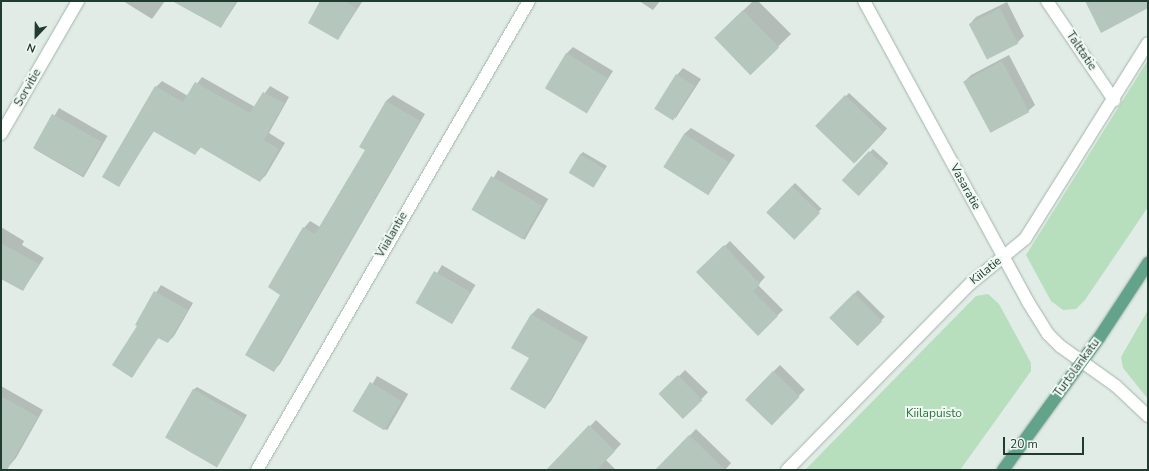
<!DOCTYPE html>
<style>
body{margin:0}
#map{position:relative;width:1149px;height:471px;overflow:hidden;background:#e0ece5;font-family:"Nunito Sans",sans-serif}
div>[style]{position:absolute}
.green>*{inset:0;background:#b7debd}
.shadow>*{inset:0;background:#0003;transform-origin:0 0}
.building>*{inset:0;background:#b5c6bd;transform-origin:0 0}
.roads{filter:drop-shadow(0 0 1px #a3b4ab) drop-shadow(0 0 1px #a3b4ab)}
.minor>*{height:12px;margin:-6px;padding:0 6px;transform-origin:6px;border-radius:6px;background:#fff}
.major>*{height:12px;margin:-6px;padding:0 6px;transform-origin:6px;border-radius:6px;background:#62a38a}
span{translate:-50% -50%;white-space:nowrap;text-align:center;line-height:1.15;-webkit-text-stroke:4px #f0f8f3;paint-order:stroke}
.street-label{font-size:12px;color:#203c31}
.park-label{font-size:12px;color:#28753c}
.frame{position:absolute;inset:0;border:2px solid #203c31;pointer-events:none}
.north{position:absolute;left:16px;top:16px;width:40px;height:40px;-webkit-text-stroke:3px #f0f8f3;paint-order:stroke;rotate:202deg;font-size:11px;font-weight:700;line-height:16px;text-align:center;color:#203c31}
.north::after{content:'';display:block;margin:auto;width:14px;height:18px;background:#203c31;clip-path:polygon(50% 0,100% 100%,50% 72%,0 100%)}
.scale{position:absolute;left:1003px;top:437px;width:81px;height:18px;box-sizing:border-box;border:2px solid #203c31;border-top:0;padding-left:5px;font-size:12px;line-height:14px;white-space:nowrap;color:#203c31;-webkit-text-stroke:3px #f0f8f3;paint-order:stroke}
</style>
<div id="map">
<div class="green">
<i style="clip-path:polygon(1148px 60px,1148px 207px,1085px 300px,1076px 309px,1063px 310px,1051px 301px,1026px 255px)"></i>
<i style="clip-path:polygon(988px 294px,999px 304px,1031px 363px,1031px 371px,960px 470px,805px 470px,976px 296px)"></i>
<i style="clip-path:polygon(1148px 310px,1148px 399px,1123px 368px,1121px 357px)"></i>
</div>
<div class="shadow">
<i style="clip-path:polygon(123px 1px,165px 1px,152px 19px)"></i>
<i style="clip-path:polygon(196px 1px,238px 1px,221px 27px)"></i>
<i style="clip-path:polygon(321px 1px,362px 2px,338px 39px)"></i>
<i style="clip-path:polygon(639px 1px,660px 1px,653px 10px)"></i>
<i style="clip-path:polygon(753px 1px,758px 1px,791px 34px,751px 73px,716px 37px)"></i>
<i style="clip-path:polygon(1007px 2px,1024px 36px,1017px 43px,970px 24px,976px 17px)"></i>
<i style="clip-path:polygon(573px 47px,613px 71px,587px 112px,566px 54px)"></i>
<i style="clip-path:polygon(1009px 55px,1035px 105px,1028px 111px,964px 82px,971px 75px)"></i>
<i style="clip-path:polygon(683px 68px,701px 79px,675px 119px,677px 75px)"></i>
<i style="clip-path:polygon(202px 77px,255px 107px,270px 86px,289px 97px,269px 133px,285px 143px,266px 175px,260px 181px,201px 147px,195px 154px,154px 131px,118px 185px,156px 87px,162px 81px,188px 96px)"></i>
<i style="left:849px;top:93px;width:52px;height:46px;rotate:43deg"></i>
<i style="clip-path:polygon(393px 95px,425px 114px,280px 364px,274px 370px,282px 294px,304px 228px,310px 221px,320px 227px,366px 150px,360px 147px,386px 101px)"></i>
<i style="left:59px;top:108px;width:56px;height:48px;rotate:30deg"></i>
<i style="clip-path:polygon(691px 128px,735px 155px,708px 195px,684px 134px)"></i>
<i style="left:873px;top:149px;width:21px;height:43px;rotate:43deg"></i>
<i style="clip-path:polygon(583px 152px,607px 166px,593px 187px,580px 155px)"></i>
<i style="left:498px;top:170px;width:58px;height:47px;rotate:30deg"></i>
<i style="left:795px;top:183px;width:37px;height:40px;rotate:44deg"></i>
<i style="clip-path:polygon(1px 227px,24px 241px,22px 245px,44px 258px,23px 290px,1px 278px)"></i>
<i style="clip-path:polygon(730px 241px,765px 277px,758px 285px,783px 310px,758px 334px,698px 272px)"></i>
<i style="left:442px;top:265px;width:39px;height:45px;rotate:31deg"></i>
<i style="clip-path:polygon(161px 285px,193px 303px,174px 336px,168px 342px,159px 337px,132px 376px,138px 325px,136px 324px)"></i>
<i style="left:858px;top:290px;width:38px;height:38px;rotate:45deg"></i>
<i style="clip-path:polygon(538px 308px,588px 337px,551px 401px,545px 408px,530px 357px,532px 314px)"></i>
<i style="left:780px;top:365px;width:35px;height:47px;rotate:45deg"></i>
<i style="left:685px;top:370px;width:32px;height:35px;rotate:44deg"></i>
<i style="left:377px;top:376px;width:36px;height:42px;rotate:30deg"></i>
<i style="clip-path:polygon(1px 386px,43px 410px,16px 458px,10px 465px,1px 460px)"></i>
<i style="clip-path:polygon(197px 387px,247px 415px,217px 466px,193px 390px)"></i>
<i style="clip-path:polygon(596px 420px,621px 444px,606px 460px,616px 470px,556px 470px,552px 466px)"></i>
<i style="clip-path:polygon(696px 429px,731px 463px,725px 470px,676px 470px,666px 460px)"></i>
</div>
<div class="building">
<i style="clip-path:polygon(172px 1px,236px 1px,221px 28px)"></i>
<i style="clip-path:polygon(320px 1px,344px 1px,357px 8px,338px 40px,308px 23px)"></i>
<i style="clip-path:polygon(1085px 1px,1148px 1px,1148px 8px,1101px 33px)"></i>
<i style="left:1000px;top:8px;width:40px;height:35px;rotate:63deg"></i>
<i style="left:743px;top:10px;width:52px;height:40px;rotate:46deg"></i>
<i style="left:566px;top:53px;width:49px;height:41px;rotate:31deg"></i>
<i style="left:1002px;top:61px;width:58px;height:44px;rotate:62deg"></i>
<i style="left:676px;top:74px;width:22px;height:41px;rotate:32deg"></i>
<i style="clip-path:polygon(195px 82px,250px 113px,263px 92px,284px 103px,264px 140px,279px 149px,260px 182px,200px 147px,195px 155px,153px 131px,119px 187px,102px 177px,155px 86px,183px 102px)"></i>
<i style="left:845px;top:95px;width:54px;height:43px;rotate:44deg"></i>
<i style="clip-path:polygon(386px 101px,420px 121px,274px 372px,245px 355px,280px 295px,268px 287px,303px 227px,315px 234px,365px 150px,359px 147px)"></i>
<i style="left:52px;top:114px;width:57px;height:39px;rotate:29deg"></i>
<i style="left:684px;top:134px;width:53px;height:39px;rotate:32deg"></i>
<i style="left:869px;top:151px;width:23px;height:40px;rotate:43deg"></i>
<i style="left:580px;top:154px;width:29px;height:22px;rotate:31deg"></i>
<i style="left:491px;top:176px;width:59px;height:39px;rotate:30deg"></i>
<i style="left:792px;top:186px;width:39px;height:37px;rotate:44deg"></i>
<i style="clip-path:polygon(1px 243px,39px 264px,23px 291px,1px 279px)"></i>
<i style="clip-path:polygon(724px 245px,760px 284px,753px 291px,778px 316px,758px 336px,696px 272px)"></i>
<i style="left:434px;top:271px;width:42px;height:37px;rotate:30deg"></i>
<i style="clip-path:polygon(154px 291px,188px 310px,168px 343px,158px 338px,132px 378px,112px 365px,137px 326px,135px 325px)"></i>
<i style="left:854px;top:293px;width:40px;height:35px;rotate:45deg"></i>
<i style="clip-path:polygon(531px 314px,583px 344px,545px 409px,510px 389px,529px 358px,511px 348px)"></i>
<i style="left:773px;top:371px;width:37px;height:40px;rotate:44deg"></i>
<i style="left:678px;top:375px;width:35px;height:27px;rotate:46deg"></i>
<i style="left:370px;top:382px;width:37px;height:34px;rotate:31deg"></i>
<i style="left:193px;top:389px;width:60px;height:56px;rotate:30deg"></i>
<i style="clip-path:polygon(1px 396px,38px 417px,7px 470px,1px 470px)"></i>
<i style="clip-path:polygon(589px 425px,615px 451px,597px 470px,546px 470px)"></i>
<i style="clip-path:polygon(689px 435px,725px 470px,655px 470px)"></i>
</div>
<div class="roads">
<div class="minor">
<i style="left:864px;top:1px;width:343px;rotate:61.4deg"></i>
<i style="left:1028px;top:302px;width:38px;rotate:58deg"></i>
<i style="left:1048px;top:334px;width:17px;rotate:45deg"></i>
<i style="left:1060px;top:346px;width:69px;rotate:35.5deg"></i>
<i style="left:1116px;top:386px;width:44px;rotate:43.2deg"></i>
<i style="left:1047px;top:1px;width:120px;rotate:55.9deg"></i>
<i style="left:1px;top:134px;width:154px;rotate:-59.9deg"></i>
<i style="left:257px;top:470px;width:542px;rotate:-59.89deg"></i>
<i style="left:787px;top:470px;width:262px;rotate:-45.5deg"></i>
<i style="left:971px;top:283px;width:70px;rotate:-39.2deg"></i>
<i style="left:1025px;top:239px;width:231px;rotate:-57.9deg"></i>
</div>
<div class="major">
<i style="left:1003px;top:470px;width:163px;rotate:-54deg"></i>
<i style="left:1099px;top:338px;width:90px;rotate:-56.8deg"></i>
</div>
</div>
<div class="street-label">
<span style="left:1081px;top:51px;rotate:56deg">Talttatie</span>
<span style="left:28px;top:88px;rotate:-60deg">Sorvitie</span>
<span style="left:965px;top:187px;rotate:61deg">Vasaratie</span>
<span style="left:392px;top:235px;rotate:-60deg">Viialantie</span>
<span style="left:986px;top:271px;rotate:-39deg">Kiilatie</span>
<span style="left:1077px;top:368px;rotate:-54deg">Turtolankatu</span>
</div>
<div class="park-label">
<span style="left:934px;top:414px">Kiilapuisto</span>
</div>
<div class="frame"></div>
<div class="north">N</div>
<div class="scale">20 m</div>
</div>
